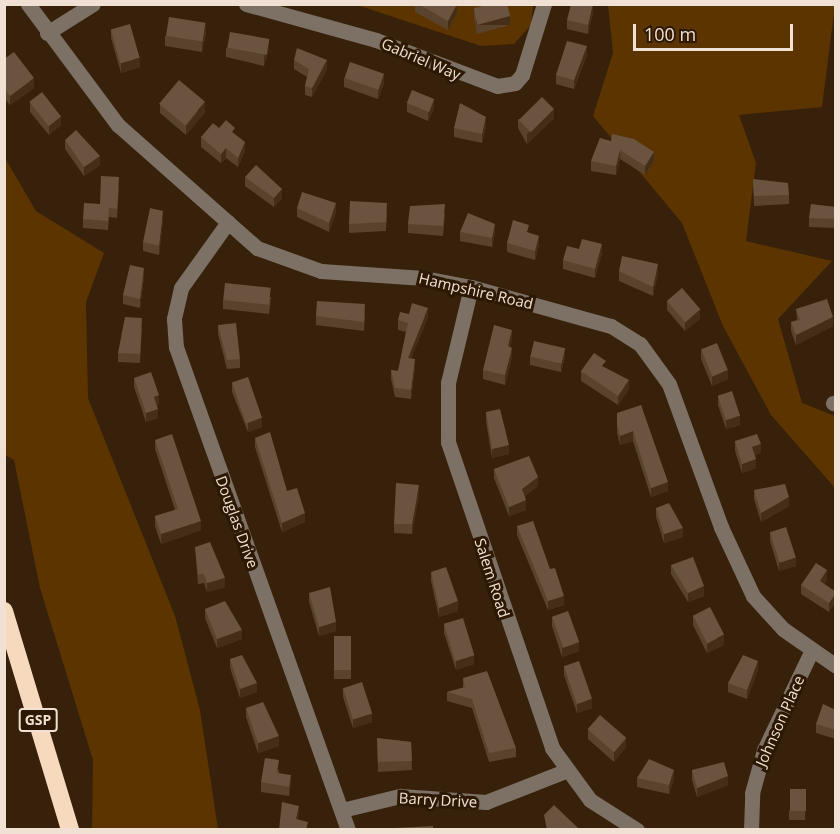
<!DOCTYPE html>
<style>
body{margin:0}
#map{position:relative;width:840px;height:834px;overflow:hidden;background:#37210a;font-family:"Open Sans",sans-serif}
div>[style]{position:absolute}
.green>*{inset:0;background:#5c3400}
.minor>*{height:15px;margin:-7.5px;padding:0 7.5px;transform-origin:7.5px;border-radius:7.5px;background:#7d7166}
.highway>*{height:18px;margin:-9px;padding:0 9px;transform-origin:9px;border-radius:9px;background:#f7d9be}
.wall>*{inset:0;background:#59432d;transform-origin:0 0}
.shaded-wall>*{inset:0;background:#452e17;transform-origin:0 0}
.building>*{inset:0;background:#6a543f;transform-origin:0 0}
span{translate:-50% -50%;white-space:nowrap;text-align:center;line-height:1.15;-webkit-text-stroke:6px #2d1802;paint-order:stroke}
.shield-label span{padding:2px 4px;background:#2d1802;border:2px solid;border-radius:4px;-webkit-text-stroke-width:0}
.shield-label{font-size:14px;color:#f1e1d4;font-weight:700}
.street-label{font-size:15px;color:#f1e1d4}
.frame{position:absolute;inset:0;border:6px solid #f1e1d4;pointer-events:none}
.scale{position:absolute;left:633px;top:24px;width:160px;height:27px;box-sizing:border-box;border:3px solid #f1e1d4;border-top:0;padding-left:8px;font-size:18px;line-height:21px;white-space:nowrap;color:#f1e1d4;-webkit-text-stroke:4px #2d1802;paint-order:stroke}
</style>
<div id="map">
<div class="green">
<i style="clip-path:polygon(357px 5px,533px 5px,531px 25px,514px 44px,481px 46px)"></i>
<i style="clip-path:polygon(608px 5px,835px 5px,822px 107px,739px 115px,756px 163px,746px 241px,832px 261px,778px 319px,802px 403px,835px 416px,835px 488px,771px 415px,723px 326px,682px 223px,593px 116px,613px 53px)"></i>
<i style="clip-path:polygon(5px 158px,36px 211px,104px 253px,86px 302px,88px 398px,175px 616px,200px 710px,218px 829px,92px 829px,93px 760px,40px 588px,14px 460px,5px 455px)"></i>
</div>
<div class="minor">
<i style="left:28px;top:4px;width:151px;rotate:53.4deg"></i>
<i style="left:118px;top:125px;width:186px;rotate:41.5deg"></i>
<i style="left:257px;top:248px;width:68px;rotate:19.8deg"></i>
<i style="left:321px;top:271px;width:103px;rotate:3.9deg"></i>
<i style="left:424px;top:278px;width:48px;rotate:10.8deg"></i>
<i style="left:471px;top:287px;width:145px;rotate:15.6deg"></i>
<i style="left:611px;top:326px;width:34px;rotate:32deg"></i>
<i style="left:640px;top:344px;width:49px;rotate:54.1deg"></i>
<i style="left:669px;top:384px;width:152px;rotate:70deg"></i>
<i style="left:721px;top:527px;width:76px;rotate:65.1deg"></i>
<i style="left:753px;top:596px;width:45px;rotate:47.7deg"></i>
<i style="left:783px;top:629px;width:65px;rotate:34.9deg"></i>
<i style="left:246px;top:4px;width:135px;rotate:15.5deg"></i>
<i style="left:376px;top:40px;width:129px;rotate:20.8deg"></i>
<i style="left:497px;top:86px;width:18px;rotate:-9deg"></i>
<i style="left:515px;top:83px;width:11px;rotate:-49deg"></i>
<i style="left:522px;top:75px;width:74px;rotate:-72.8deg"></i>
<i style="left:47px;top:33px;width:54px;rotate:-32.2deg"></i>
<i style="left:228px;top:222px;width:81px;rotate:125.5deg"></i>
<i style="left:181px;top:288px;width:32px;rotate:103deg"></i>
<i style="left:174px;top:319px;width:28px;rotate:86deg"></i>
<i style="left:176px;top:347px;width:513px;rotate:70.4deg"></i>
<i style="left:471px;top:287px;width:99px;rotate:103.5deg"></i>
<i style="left:448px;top:383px;width:59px;rotate:90deg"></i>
<i style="left:448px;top:442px;width:323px;rotate:71.2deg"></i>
<i style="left:552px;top:748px;width:64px;rotate:53.8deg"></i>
<i style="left:590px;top:800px;width:56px;rotate:32.6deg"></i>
<i style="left:833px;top:403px;width:3px;rotate:18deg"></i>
<i style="left:342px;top:810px;width:60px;rotate:-13.6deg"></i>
<i style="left:400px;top:796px;width:86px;rotate:4deg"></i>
<i style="left:486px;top:802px;width:85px;rotate:-21.4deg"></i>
<i style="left:751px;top:830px;width:37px;rotate:-88deg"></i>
<i style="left:752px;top:793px;width:45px;rotate:-74.4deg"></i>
<i style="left:764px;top:750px;width:111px;rotate:-64.4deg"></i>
</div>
<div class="highway">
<i style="left:4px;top:611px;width:229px;rotate:73.2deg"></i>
</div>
<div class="wall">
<i style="clip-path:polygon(415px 4px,457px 4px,457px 13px,448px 30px,415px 12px)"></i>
<i style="clip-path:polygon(474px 8px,510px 25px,477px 34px,474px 17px)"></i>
<i style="clip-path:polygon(593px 12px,588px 34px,567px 29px,567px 20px)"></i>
<i style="clip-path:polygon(111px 29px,140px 67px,121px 73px,111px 38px)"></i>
<i style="clip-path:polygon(206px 33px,202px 52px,165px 46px,165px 36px)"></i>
<i style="clip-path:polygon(226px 48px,269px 48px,264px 66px,226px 57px)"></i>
<i style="clip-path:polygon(587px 55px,574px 89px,556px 84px,556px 75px)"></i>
<i style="clip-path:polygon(4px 59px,34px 88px,10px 105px,4px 98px)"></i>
<i style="clip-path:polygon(294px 60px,327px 69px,312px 97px,305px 95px,305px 86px,307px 77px,294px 69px)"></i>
<i style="clip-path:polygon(344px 78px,384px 83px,378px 99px,344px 87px)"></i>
<i style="clip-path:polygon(30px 102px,61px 125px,49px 135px,30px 112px)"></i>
<i style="clip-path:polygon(407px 103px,434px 108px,428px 121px,407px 112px)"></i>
<i style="clip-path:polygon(160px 104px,205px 112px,186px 135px,160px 113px)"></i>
<i style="clip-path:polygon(554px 118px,527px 144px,518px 128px,518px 119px)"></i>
<i style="clip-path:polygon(486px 126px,482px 143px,454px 137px,454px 128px)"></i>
<i style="clip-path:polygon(219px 128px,235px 134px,245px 151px,238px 167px,226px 158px,221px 163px,201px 147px,201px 137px)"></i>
<i style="clip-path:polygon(600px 138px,654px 161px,645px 175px,620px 159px,616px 175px,591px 171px,591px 161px)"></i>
<i style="clip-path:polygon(65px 140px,100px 165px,84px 176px,65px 149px)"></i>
<i style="clip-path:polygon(245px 177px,282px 198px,274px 207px,245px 186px)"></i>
<i style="clip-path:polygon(753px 179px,789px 195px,789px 204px,754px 206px)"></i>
<i style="clip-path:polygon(119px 187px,117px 218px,109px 217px,108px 230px,83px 228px,83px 219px)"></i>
<i style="clip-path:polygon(836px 207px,836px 228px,809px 227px,809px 218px)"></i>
<i style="clip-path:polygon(297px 208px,336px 212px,329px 232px,297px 217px)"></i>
<i style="clip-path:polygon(387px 212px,386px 231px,349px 233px,349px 224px)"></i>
<i style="clip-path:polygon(445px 213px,443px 236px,408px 233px,408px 224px)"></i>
<i style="clip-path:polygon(163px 220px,159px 255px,143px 251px,143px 242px)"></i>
<i style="clip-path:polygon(460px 232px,495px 233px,492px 247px,460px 241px)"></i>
<i style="clip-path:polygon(507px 243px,539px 245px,535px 260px,507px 252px)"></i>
<i style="clip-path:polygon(579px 249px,602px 253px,595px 278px,563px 269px,563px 260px)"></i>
<i style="clip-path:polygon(619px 271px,658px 273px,653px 296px,619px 281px)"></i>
<i style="clip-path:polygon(144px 277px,140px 308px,123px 304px,123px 295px)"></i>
<i style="clip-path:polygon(271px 297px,269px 314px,223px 309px,223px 300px)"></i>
<i style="clip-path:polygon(667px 301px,700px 319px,685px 331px,667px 310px)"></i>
<i style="clip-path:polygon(796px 309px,833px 326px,796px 345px,791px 331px,791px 322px,797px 320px)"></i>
<i style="clip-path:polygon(365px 313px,364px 331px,316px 325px,316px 316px)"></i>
<i style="clip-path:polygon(409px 314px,428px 317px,411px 358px,415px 368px,411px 399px,395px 397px,391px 379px,391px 370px,398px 371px,406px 332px,398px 330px,398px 320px)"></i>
<i style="clip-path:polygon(218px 325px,240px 359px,240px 368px,227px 369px,218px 334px)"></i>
<i style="clip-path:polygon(142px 327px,140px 363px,118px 362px,118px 353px)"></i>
<i style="clip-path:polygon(512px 339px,510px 347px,512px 357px,505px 385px,483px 379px,483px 370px)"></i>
<i style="clip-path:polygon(701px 350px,728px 379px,712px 386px,701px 359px)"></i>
<i style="clip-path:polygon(530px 356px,565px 357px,561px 372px,530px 365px)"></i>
<i style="clip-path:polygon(606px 368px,629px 389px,618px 405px,581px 381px,581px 371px)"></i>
<i style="clip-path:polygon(134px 378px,159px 404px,157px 405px,158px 418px,146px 422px,134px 387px)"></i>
<i style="clip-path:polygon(232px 383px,262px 427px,248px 432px,232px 392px)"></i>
<i style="clip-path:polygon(718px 396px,740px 425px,726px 429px,718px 405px)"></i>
<i style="clip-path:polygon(641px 405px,668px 491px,651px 497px,633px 441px,620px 445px,617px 433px,617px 424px)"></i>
<i style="clip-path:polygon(486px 412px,509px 454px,492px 458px,486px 421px)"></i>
<i style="clip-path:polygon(255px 438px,305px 522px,282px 532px,255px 447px)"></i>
<i style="clip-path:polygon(155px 440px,201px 530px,161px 544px,155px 526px,155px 516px,175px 510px,155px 449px)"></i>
<i style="clip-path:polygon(735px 441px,761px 453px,755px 455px,756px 468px,742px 473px,735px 451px)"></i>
<i style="clip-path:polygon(494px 469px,538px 486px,525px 496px,526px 510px,509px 516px,494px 478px)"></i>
<i style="clip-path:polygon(754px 490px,789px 506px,761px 522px,754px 499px)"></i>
<i style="clip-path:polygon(419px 494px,412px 534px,394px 533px,394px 524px)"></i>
<i style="clip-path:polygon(656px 508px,683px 537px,664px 543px,656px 517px)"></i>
<i style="clip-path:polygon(517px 526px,550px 569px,564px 605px,548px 610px,517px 535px)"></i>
<i style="clip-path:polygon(770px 532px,796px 566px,779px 571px,770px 541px)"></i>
<i style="clip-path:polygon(195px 547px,225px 587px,207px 592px,204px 583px,198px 584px)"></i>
<i style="clip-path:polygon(671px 565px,704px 596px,688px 602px,671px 574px)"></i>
<i style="clip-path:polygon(431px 572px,458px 611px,439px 617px,431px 581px)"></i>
<i style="clip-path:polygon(827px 580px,824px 584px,836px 592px,829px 612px,801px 594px,801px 585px)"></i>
<i style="clip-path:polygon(309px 593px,336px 631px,319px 636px,309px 602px)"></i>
<i style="clip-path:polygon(205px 609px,242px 639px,217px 648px,205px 618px)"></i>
<i style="clip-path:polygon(693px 615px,724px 645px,707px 653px,693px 625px)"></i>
<i style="clip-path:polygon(552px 617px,579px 651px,562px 657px,552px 626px)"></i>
<i style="clip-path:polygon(444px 624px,474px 664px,456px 670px,444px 633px)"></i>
<i style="left:334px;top:636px;width:17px;height:43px"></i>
<i style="clip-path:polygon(230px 659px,257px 692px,240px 698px,230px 668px)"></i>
<i style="clip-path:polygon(564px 665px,592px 708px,577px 713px,564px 675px)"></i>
<i style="clip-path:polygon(758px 670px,747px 699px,728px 692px,728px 683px)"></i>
<i style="clip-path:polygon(463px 678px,516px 748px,516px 757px,489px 762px,472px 708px,447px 701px,447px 692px,463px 688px)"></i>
<i style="clip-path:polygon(343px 688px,372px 722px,353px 728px,343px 697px)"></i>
<i style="clip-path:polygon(246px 708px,279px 746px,258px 753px,246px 717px)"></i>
<i style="clip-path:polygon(836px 710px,836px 739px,816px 733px,816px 724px)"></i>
<i style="clip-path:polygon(588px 730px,626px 747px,614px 762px,588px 739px)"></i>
<i style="clip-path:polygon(377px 738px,411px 742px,412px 770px,378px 772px)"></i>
<i style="clip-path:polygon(279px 769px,279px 773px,291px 784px,289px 796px,261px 792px,261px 782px)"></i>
<i style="clip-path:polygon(692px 770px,728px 785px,697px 797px,692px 780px)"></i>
<i style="clip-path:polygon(637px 778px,674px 779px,669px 794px,637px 787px)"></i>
<i style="clip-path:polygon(806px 789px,805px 820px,789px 820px,789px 811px)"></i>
</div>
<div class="shaded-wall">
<i style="clip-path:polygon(457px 4px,457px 13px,448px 30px,448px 21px)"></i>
<i style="clip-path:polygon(593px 4px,593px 12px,588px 34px,588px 25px)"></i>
<i style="left:510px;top:16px;width:9px;height:34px;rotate:90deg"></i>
<i style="clip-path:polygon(206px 23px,206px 33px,202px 52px,202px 43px)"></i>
<i style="clip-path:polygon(269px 39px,269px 48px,264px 66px,264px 57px)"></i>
<i style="clip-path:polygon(587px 46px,587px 55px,574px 89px,574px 80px)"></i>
<i style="clip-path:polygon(140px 58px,140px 67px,121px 73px,121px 63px)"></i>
<i style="clip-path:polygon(327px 60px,327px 69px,312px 97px,312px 88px)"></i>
<i style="clip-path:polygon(384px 74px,384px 83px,378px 99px,378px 90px)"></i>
<i style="clip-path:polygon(34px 78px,34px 88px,10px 105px,10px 96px)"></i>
<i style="clip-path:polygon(434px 99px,434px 108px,428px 121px,428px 112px)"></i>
<i style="clip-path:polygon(205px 102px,205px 112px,186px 135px,186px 126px)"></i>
<i style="clip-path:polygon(554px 109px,554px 118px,527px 144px,527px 134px)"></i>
<i style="clip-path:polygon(61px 116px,61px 125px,49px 135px,49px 126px)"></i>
<i style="clip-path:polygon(486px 117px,486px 126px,482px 143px,482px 134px)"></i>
<i style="clip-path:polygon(245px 142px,245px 151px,238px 167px,238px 158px)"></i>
<i style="clip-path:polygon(226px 148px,226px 158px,221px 163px,221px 154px)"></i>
<i style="clip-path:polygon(620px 150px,620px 159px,616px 175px,616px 166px)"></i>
<i style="clip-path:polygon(654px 152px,654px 161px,645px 175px,645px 166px)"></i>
<i style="clip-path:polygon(100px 156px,100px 165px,84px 176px,84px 167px)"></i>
<i style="clip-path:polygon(282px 189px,282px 198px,274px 207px,274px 198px)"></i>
<i style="clip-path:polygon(336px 203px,336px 212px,329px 232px,329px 223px)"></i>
<i style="clip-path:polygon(163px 211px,163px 220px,159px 255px,159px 246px)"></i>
<i style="clip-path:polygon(495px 224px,495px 233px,492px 247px,492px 238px)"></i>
<i style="clip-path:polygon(539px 236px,539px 245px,535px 260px,535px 251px)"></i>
<i style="clip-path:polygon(602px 244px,602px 253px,595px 278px,595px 269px)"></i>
<i style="clip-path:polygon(658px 264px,658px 273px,653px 296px,653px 287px)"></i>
<i style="clip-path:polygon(144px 268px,144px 277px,140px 308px,140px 299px)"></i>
<i style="clip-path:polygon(428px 308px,428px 317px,408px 367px,408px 358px)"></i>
<i style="clip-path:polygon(700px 309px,700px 319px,685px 331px,685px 322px)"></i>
<i style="clip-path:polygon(833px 317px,833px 326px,796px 345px,796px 335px)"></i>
<i style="clip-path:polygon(512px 330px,512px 339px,508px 356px,508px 346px)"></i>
<i style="clip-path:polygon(512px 348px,512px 357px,505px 385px,505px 375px)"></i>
<i style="clip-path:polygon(565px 348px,565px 357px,561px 372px,561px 363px)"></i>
<i style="clip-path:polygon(415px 359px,415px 368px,411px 399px,411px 390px)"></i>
<i style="clip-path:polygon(728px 370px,728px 379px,712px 386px,712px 377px)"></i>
<i style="clip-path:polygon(629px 380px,629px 389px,618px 405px,618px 396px)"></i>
<i style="clip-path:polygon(159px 395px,159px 404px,154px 406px,154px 397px)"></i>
<i style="clip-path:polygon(158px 409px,158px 418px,146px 422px,146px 413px)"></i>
<i style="clip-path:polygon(740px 416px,740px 425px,726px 429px,726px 420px)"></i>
<i style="clip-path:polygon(262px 418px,262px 427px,248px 432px,248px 423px)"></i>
<i style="clip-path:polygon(633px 431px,633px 441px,620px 445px,620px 436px)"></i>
<i style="clip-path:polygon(761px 444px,761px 453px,752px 456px,752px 447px)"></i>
<i style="clip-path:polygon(509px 445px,509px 454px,492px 458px,492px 449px)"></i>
<i style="clip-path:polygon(756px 459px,756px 468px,742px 473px,742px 464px)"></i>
<i style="clip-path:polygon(538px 477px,538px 486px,522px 498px,522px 489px)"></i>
<i style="clip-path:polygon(668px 482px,668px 491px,651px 497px,651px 488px)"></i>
<i style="clip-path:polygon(419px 485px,419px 494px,412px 534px,412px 524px)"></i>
<i style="clip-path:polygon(789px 497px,789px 506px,761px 522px,761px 513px)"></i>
<i style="clip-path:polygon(526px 500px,526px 510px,509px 516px,509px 507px)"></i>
<i style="clip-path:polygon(305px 513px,305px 522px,282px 532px,282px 523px)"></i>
<i style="clip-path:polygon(201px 521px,201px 530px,161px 544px,161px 534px)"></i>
<i style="clip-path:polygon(683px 528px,683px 537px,664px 543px,664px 534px)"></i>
<i style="clip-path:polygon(796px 557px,796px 566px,779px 571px,779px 562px)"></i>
<i style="clip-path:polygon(827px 570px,827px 580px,820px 590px,820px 581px)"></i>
<i style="clip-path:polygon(225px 578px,225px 587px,207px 592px,207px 583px)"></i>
<i style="clip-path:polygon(704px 586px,704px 596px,688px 602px,688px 593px)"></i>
<i style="clip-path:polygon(836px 593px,836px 602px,829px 612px,829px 603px)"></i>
<i style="clip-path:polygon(564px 596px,564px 605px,548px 610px,548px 601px)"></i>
<i style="clip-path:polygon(458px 601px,458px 611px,439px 617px,439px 608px)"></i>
<i style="clip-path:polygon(336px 622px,336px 631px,319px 636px,319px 627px)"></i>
<i style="clip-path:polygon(242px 630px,242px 639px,217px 648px,217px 639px)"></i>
<i style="clip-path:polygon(724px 635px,724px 645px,707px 653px,707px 644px)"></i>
<i style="clip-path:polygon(579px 642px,579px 651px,562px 657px,562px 648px)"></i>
<i style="clip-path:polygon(474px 655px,474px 664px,456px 670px,456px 660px)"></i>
<i style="clip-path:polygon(758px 661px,758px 670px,747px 699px,747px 690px)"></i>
<i style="clip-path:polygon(257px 683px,257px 692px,240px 698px,240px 689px)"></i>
<i style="clip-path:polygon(592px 699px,592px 708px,577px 713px,577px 704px)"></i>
<i style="clip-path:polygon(372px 713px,372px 722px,353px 728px,353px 719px)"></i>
<i style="clip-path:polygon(279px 736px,279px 746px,258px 753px,258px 743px)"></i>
<i style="clip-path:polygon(626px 738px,626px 747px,614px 762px,614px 752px)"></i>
<i style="clip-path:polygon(674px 770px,674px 779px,669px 794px,669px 785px)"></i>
<i style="clip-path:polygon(291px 775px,291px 784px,289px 796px,289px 787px)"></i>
<i style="clip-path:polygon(728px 776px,728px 785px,697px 797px,697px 788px)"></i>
<i style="clip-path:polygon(299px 806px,299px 816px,296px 828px,296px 819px)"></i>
</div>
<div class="building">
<i style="clip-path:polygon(418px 4px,457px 4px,448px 21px)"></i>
<i style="clip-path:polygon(491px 4px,507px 4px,510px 16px,477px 25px,474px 8px)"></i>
<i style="clip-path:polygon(571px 4px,593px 4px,588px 25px,567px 20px)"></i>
<i style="left:169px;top:17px;width:37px;height:19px;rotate:9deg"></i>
<i style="left:130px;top:24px;width:35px;height:20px;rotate:74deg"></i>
<i style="left:230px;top:32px;width:40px;height:16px;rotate:10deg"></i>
<i style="clip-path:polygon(567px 41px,587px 46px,574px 80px,556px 75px)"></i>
<i style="clip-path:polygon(297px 48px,327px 60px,312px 88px,305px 86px,309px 69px,294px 60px)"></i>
<i style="clip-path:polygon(14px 52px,34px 78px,10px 96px,4px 89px,4px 59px)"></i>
<i style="left:350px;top:62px;width:36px;height:17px;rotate:19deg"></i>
<i style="left:179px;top:80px;width:34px;height:31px;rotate:40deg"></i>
<i style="left:412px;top:90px;width:24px;height:14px;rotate:22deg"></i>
<i style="left:42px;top:92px;width:31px;height:16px;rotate:52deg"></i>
<i style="left:542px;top:97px;width:17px;height:33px;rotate:45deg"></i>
<i style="clip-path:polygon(460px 103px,486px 117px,482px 134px,454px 128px)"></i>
<i style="clip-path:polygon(226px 120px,235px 128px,232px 132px,245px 142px,238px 158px,226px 148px,221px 154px,201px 137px,213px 123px,219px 128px)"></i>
<i style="clip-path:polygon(76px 130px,100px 156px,84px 167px,65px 140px)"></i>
<i style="clip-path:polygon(612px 134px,634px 139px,654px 152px,645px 166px,620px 150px,616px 166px,591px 161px,600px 138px,611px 141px)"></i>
<i style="clip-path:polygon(256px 165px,282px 189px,274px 198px,245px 177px)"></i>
<i style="clip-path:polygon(101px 176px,119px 177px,117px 209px,109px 208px,108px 221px,83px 219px,84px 203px,100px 204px)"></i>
<i style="clip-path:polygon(753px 179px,788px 183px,789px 195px,754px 196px)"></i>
<i style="clip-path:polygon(302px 192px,336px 203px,329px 223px,297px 208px)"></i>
<i style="clip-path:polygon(350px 201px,387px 203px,386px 222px,349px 224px)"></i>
<i style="clip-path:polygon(445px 204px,443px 226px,408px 224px,410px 206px)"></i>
<i style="clip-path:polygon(811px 204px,836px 207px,836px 219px,809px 218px)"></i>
<i style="clip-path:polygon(150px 208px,163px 211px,159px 246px,143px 242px)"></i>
<i style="clip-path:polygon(468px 213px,495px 224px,492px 238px,460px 232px)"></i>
<i style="clip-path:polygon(513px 220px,529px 225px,527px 232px,539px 236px,535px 251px,507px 243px)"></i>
<i style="clip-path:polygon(582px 239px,602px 244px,595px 269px,563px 260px,567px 246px,579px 249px)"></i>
<i style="clip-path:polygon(622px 256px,658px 264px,653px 287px,619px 271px)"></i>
<i style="clip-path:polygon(130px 265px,144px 268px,140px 299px,123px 295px)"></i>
<i style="left:225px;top:283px;width:46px;height:17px;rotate:6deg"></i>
<i style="left:682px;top:288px;width:28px;height:20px;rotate:49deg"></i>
<i style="clip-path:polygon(827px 299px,833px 317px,796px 335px,791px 322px,800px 320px,796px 309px)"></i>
<i style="clip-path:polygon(317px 301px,365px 304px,364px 322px,316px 316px)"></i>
<i style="clip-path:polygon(412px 303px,428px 308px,408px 358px,415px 359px,411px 390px,395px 388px,391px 370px,398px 371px,408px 323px,398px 320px,400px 312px,409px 314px)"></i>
<i style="clip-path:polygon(125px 317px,142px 318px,140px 354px,118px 353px)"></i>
<i style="clip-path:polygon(236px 323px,240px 359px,227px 360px,218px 325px)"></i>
<i style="clip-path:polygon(494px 325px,512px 330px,508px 346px,512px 348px,505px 375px,483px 370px)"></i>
<i style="left:534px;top:341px;width:32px;height:16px;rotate:13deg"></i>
<i style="left:717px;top:343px;width:29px;height:17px;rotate:68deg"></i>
<i style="clip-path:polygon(594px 353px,606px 361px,602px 366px,629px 380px,618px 396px,581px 371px)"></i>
<i style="clip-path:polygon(151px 372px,159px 395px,154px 397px,158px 409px,146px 413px,134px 378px)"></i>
<i style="left:248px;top:377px;width:43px;height:17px;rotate:71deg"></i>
<i style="left:732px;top:391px;width:26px;height:15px;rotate:72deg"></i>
<i style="clip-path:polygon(641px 405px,668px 482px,651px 488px,633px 431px,620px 436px,617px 424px,617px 413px)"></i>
<i style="clip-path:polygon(500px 409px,509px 445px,492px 449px,486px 412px)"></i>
<i style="clip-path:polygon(270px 432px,287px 491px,297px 488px,305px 513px,282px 523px,255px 438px)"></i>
<i style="clip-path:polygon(172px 434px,201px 521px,161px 534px,155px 516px,178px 509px,155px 440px)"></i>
<i style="clip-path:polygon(757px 434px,761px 444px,752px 447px,756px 459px,742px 464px,735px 441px)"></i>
<i style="clip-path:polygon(529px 456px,538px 477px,522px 489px,526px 500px,509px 507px,494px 469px)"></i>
<i style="clip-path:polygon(396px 483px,419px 485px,412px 524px,394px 524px)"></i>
<i style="clip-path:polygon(785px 484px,789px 497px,761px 513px,754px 490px)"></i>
<i style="clip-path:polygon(669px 503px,683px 528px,664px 534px,656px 508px)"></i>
<i style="clip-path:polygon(533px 521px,550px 569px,555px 568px,564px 596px,548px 601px,517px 526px)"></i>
<i style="left:786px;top:527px;width:32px;height:17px;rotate:72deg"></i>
<i style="clip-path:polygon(210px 542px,225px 578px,207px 583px,204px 574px,198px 574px,195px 547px)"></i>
<i style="clip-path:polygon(693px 557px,704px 586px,688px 593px,671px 565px)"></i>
<i style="clip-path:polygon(816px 563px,827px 570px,820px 581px,836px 592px,836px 593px,829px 603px,801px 585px)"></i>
<i style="clip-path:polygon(446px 567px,458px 601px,439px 608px,431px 572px)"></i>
<i style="clip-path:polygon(330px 587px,336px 622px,319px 627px,309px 593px)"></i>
<i style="clip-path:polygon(225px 601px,242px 630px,217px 639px,205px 609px)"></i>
<i style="left:710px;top:607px;width:31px;height:19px;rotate:63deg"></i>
<i style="left:568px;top:611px;width:33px;height:17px;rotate:70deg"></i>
<i style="left:463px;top:618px;width:39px;height:20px;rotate:73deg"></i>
<i style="left:334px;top:636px;width:17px;height:34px"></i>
<i style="clip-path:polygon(242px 655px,257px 683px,240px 689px,230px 659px)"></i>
<i style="clip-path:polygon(743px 655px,758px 661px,747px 690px,728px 683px)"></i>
<i style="left:579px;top:661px;width:40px;height:16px;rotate:71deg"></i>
<i style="clip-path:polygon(487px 671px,516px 748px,489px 753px,472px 699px,447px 692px,465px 687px,463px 678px)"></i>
<i style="left:362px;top:682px;width:33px;height:20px;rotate:72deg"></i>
<i style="clip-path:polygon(263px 702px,279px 736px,258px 743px,246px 708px)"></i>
<i style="clip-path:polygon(823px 704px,836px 710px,836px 730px,816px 724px)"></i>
<i style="left:600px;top:715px;width:35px;height:19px;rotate:41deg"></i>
<i style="clip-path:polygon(377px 738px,411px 742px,412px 761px,378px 762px)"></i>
<i style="clip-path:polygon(265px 758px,279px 760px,277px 773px,291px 775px,289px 787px,261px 782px)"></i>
<i style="clip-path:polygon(649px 759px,674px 770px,669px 785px,637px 778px)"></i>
<i style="clip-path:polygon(724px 762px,728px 776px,697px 788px,692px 770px)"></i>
<i style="left:790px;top:789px;width:16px;height:22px"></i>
<i style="clip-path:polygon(282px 802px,299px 806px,296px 819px,308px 822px,306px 830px,279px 830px)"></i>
<i style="clip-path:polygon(554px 805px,578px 828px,576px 830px,547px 830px,544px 815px)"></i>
<i style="clip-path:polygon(433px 826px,433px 830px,396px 830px,395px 828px)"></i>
</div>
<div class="shield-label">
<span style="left:38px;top:720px">GSP</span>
</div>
<div class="street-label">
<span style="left:421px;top:59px;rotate:23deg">Gabriel Way</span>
<span style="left:476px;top:291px;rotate:13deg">Hampshire Road</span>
<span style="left:237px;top:522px;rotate:70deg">Douglas Drive</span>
<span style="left:492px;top:578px;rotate:72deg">Salem Road</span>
<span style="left:780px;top:721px;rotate:-66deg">Johnson Place</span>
<span style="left:438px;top:800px;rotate:3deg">Barry Drive</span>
</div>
<div class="frame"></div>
<div class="scale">100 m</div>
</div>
